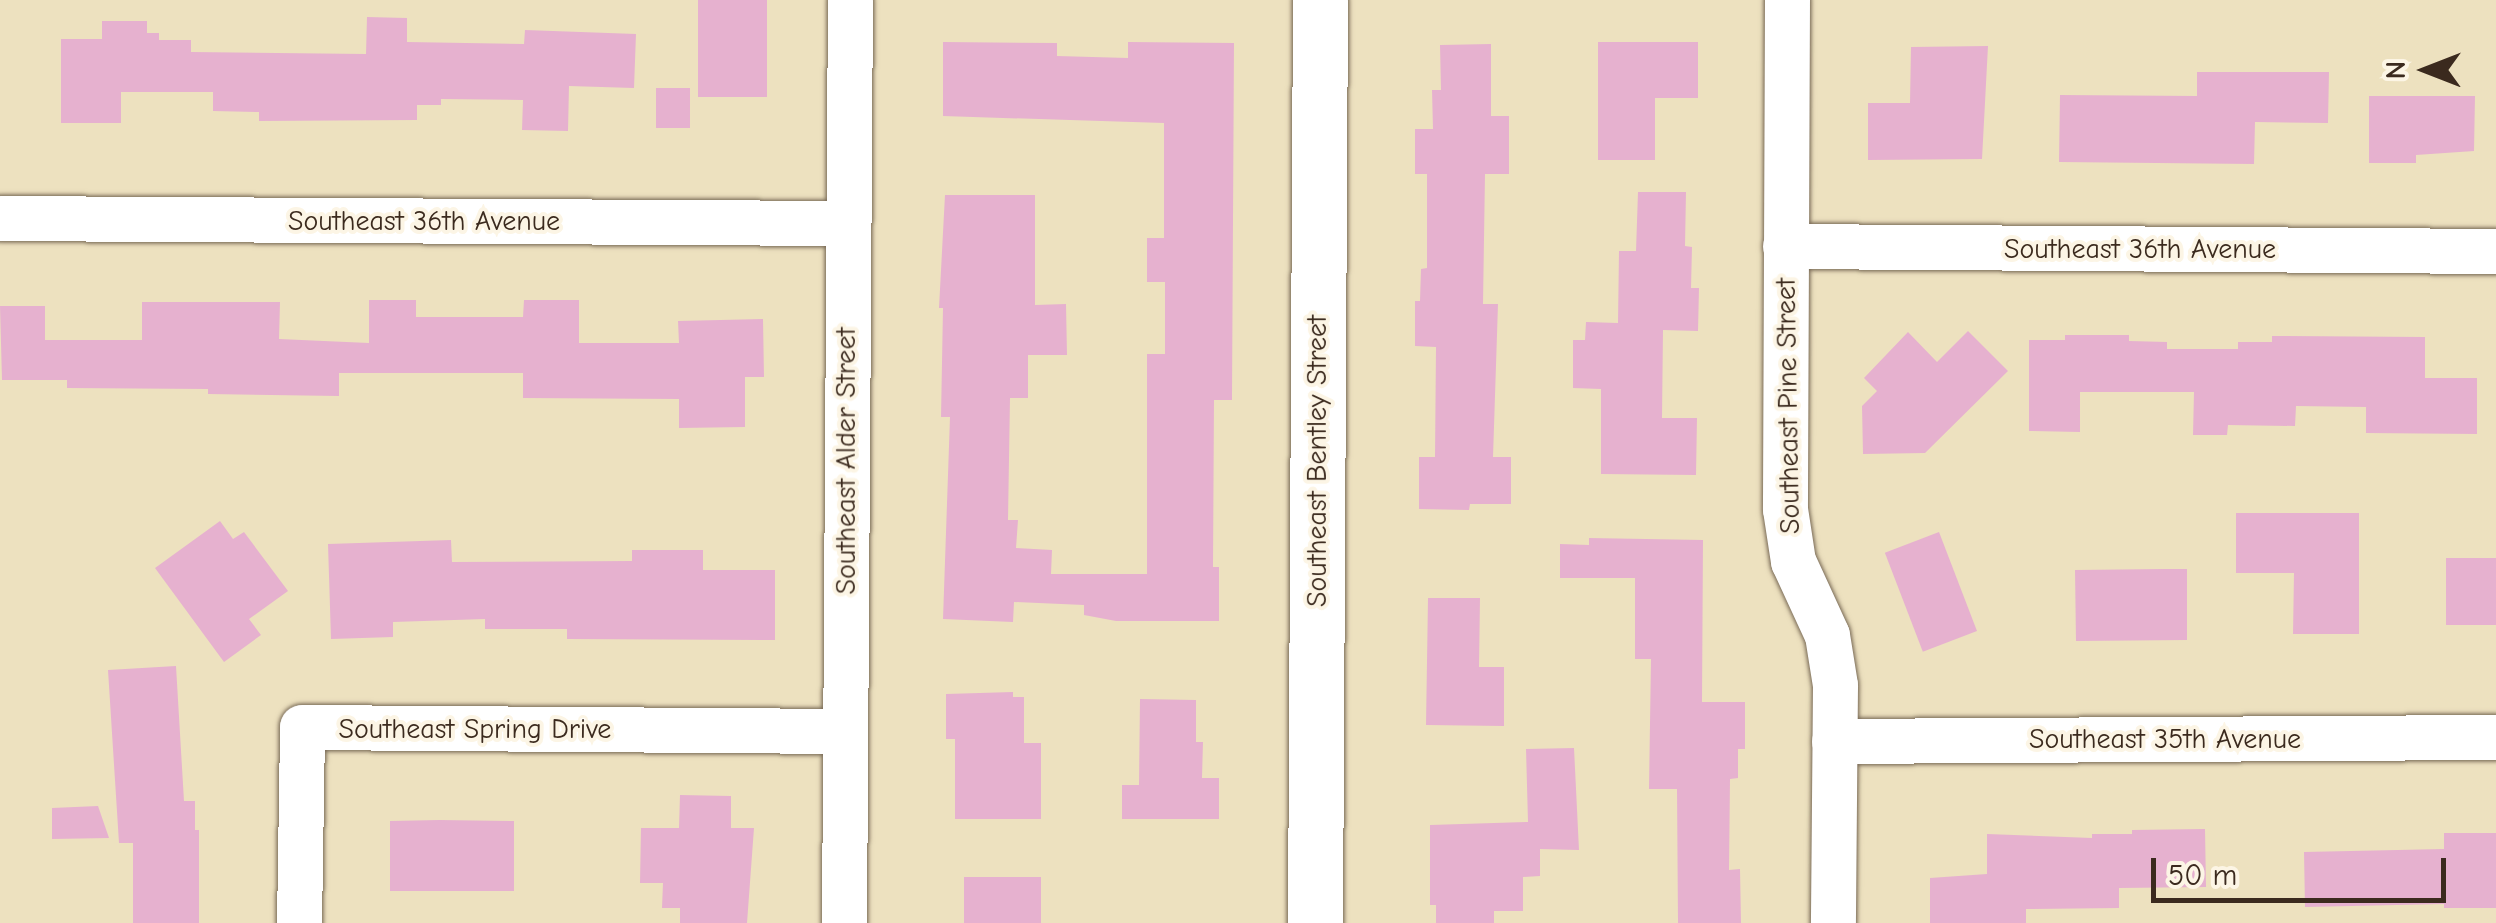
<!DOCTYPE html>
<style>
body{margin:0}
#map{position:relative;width:2496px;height:923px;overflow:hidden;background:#ede1bf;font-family:"Comic Neue",sans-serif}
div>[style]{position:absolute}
.building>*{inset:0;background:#e6b1cf;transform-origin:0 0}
.roads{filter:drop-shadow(0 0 2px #796a56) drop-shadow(0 0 2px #796a56)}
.minor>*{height:45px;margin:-22.5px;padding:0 22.5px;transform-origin:22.5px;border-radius:22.5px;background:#fff}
.tertiary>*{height:55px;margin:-27.5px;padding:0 27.5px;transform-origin:27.5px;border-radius:27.5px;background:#fff}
span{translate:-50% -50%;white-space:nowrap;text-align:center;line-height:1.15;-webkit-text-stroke:8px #fcf5e5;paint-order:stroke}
.street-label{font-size:28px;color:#3b2a1e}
.north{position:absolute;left:2376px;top:20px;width:100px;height:100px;-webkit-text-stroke:8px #fcf5e5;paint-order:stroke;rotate:270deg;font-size:28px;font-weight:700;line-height:40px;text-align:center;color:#3b2a1e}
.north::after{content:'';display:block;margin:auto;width:35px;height:45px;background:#3b2a1e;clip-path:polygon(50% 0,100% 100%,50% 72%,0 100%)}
.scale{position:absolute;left:2151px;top:858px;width:295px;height:45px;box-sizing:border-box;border:5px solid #3b2a1e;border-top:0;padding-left:12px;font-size:30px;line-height:35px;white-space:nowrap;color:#3b2a1e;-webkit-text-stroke:8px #fcf5e5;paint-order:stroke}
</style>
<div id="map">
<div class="building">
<i style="left:698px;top:0;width:69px;height:97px"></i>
<i style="clip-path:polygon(367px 17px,407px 18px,407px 42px,524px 44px,525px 30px,636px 34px,634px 88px,569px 86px,568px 131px,522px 130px,523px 100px,441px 99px,441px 105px,417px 105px,417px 120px,259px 121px,259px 112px,213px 111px,213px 92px,121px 92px,121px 123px,61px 123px,61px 39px,102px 39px,102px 21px,147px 21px,147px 33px,159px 33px,159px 40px,191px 40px,191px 52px,366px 54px)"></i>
<i style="clip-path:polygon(943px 42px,1057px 43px,1057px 56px,1128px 58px,1128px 42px,1234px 43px,1232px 400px,1214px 400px,1213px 567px,1219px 567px,1219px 621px,1116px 621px,1084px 615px,1084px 605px,1014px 602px,1013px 622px,943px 619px,950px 417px,941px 417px,943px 308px,939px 308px,945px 195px,1035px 195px,1035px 305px,1066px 304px,1067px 355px,1028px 355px,1028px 398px,1010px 398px,1008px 520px,1018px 520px,1016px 548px,1052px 550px,1051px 574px,1147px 574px,1147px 354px,1165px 354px,1165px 282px,1147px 282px,1147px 238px,1164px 238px,1164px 123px,943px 116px)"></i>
<i style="clip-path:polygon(1598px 42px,1698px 42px,1698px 98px,1655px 98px,1655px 160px,1598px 160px)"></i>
<i style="clip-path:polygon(1491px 44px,1491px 116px,1509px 116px,1509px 174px,1485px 174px,1483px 304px,1498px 304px,1493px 457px,1511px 457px,1511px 504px,1470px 504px,1469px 510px,1419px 509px,1419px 457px,1435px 457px,1436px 347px,1415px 346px,1415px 301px,1420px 301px,1421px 269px,1427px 268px,1427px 174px,1415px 174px,1415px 129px,1433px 129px,1432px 90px,1441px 90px,1440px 45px)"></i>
<i style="clip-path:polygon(1988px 46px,1982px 159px,1868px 160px,1868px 103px,1910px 103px,1911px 47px)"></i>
<i style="clip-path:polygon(2197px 72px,2329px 72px,2328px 123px,2255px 122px,2254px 164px,2059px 162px,2060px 95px,2197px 96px)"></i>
<i style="left:656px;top:88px;width:34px;height:40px"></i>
<i style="clip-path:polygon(2369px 96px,2475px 96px,2474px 151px,2416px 155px,2416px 163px,2369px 163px)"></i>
<i style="clip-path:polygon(1638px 192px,1686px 192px,1685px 246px,1692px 247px,1691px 288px,1699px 288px,1698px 331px,1663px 330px,1662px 418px,1697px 418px,1696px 475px,1601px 474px,1601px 389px,1573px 388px,1573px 340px,1585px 340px,1586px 322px,1618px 323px,1619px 251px,1636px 251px)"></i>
<i style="clip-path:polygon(369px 300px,416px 300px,416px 317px,523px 317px,524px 300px,579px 300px,579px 343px,679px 343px,678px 321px,763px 319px,764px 377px,745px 377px,745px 427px,679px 428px,679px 399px,523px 398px,523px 373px,339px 373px,339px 396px,208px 394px,208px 389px,67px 388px,67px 380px,2px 380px,0 306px,45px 306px,45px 340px,142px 340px,142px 302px,280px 302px,279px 339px,369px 343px)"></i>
<i style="clip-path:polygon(1968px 331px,2008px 371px,1925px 453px,1863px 454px,1862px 406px,1877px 391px,1864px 378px,1908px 332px,1937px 362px)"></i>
<i style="clip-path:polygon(2065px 335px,2129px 335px,2129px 341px,2167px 342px,2167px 349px,2238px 349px,2238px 342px,2272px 342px,2272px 336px,2425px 337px,2425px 378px,2477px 378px,2477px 434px,2366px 433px,2366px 407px,2296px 406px,2295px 426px,2228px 425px,2227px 435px,2193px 435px,2194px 392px,2080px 392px,2080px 432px,2029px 431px,2029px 340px,2065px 340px)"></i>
<i style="clip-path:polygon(2236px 513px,2359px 513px,2359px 634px,2293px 634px,2294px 573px,2236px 573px)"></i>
<i style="clip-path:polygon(220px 521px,233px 539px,244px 532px,288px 591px,249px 619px,261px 635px,224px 662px,155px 568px)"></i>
<i style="left:1939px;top:532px;width:106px;height:58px;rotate:69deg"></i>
<i style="clip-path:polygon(1589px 538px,1703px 540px,1702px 702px,1745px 702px,1745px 749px,1738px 749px,1738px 778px,1730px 779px,1729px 870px,1740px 869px,1741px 923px,1678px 923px,1677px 789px,1649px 789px,1651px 659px,1635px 659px,1635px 578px,1560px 578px,1560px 544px,1589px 545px)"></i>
<i style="clip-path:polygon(451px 540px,452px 562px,632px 561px,632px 550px,703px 550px,703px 570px,775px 570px,775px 640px,567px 639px,567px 629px,485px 629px,485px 619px,393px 622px,393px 637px,331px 639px,328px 544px)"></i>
<i style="left:2496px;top:558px;width:67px;height:50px;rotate:90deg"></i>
<i style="clip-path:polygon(2165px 569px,2187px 569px,2187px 640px,2076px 641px,2075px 570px)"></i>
<i style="clip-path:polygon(1428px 598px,1480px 598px,1479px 667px,1504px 667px,1504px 726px,1426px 725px)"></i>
<i style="clip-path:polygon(176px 666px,184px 801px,195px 801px,195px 830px,199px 830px,199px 923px,133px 923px,133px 843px,119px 843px,108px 670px)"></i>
<i style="clip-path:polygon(1013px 692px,1013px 697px,1024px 697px,1024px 743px,1041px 743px,1041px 819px,955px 819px,955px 739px,946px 739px,946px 694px)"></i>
<i style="clip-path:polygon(1140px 699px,1196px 700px,1196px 742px,1203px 742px,1202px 778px,1219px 778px,1219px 819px,1122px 819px,1122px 785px,1139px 785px)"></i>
<i style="clip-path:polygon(1574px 748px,1579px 850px,1540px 849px,1540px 876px,1523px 877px,1523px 911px,1494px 911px,1494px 923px,1436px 923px,1436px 905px,1430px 905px,1430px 825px,1528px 822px,1526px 749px)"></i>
<i style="clip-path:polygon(680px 795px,731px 796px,731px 828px,754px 828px,747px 923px,680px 923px,680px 908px,662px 908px,663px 883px,640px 883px,641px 828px,679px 828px)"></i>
<i style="clip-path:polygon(98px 806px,109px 838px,52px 839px,52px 808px)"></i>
<i style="clip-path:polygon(439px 820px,514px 821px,514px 891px,390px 891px,390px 821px)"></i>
<i style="clip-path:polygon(2205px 829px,2206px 887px,2119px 888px,2119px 908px,2026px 909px,2026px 923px,1930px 923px,1930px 878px,1987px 874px,1987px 834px,2092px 838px,2092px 834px,2132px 834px,2132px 830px)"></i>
<i style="clip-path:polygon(2444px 833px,2496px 833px,2496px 908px,2444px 908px,2444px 904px,2305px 907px,2304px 852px,2444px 849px)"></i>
<i style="left:1041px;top:877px;width:46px;height:77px;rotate:90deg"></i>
</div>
<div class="roads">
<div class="minor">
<i style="left:1787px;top:0;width:509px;rotate:90.23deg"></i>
<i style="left:1785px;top:509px;width:53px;rotate:81.3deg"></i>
<i style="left:1793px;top:561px;width:81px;rotate:65.3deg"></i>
<i style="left:1827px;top:635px;width:51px;rotate:80.9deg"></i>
<i style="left:1835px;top:685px;width:238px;rotate:90.5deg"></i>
<i style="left:0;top:218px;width:848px;rotate:0.34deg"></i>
<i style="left:1785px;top:246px;width:711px;rotate:0.4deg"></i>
<i style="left:1834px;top:741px;width:662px;rotate:-0.35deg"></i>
<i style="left:299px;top:923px;width:196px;rotate:-89.1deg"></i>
<i style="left:302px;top:727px;width:543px;rotate:0.42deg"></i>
<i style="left:844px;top:923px;width:923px;rotate:-89.63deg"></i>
</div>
<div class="tertiary">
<i style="left:1315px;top:923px;width:923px;rotate:-89.69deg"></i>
</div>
</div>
<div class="street-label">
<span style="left:424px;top:221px">Southeast 36th Avenue</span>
<span style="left:2140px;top:249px">Southeast 36th Avenue</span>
<span style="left:1788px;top:406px;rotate:-91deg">Southeast Pine Street</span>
<span style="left:846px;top:461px;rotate:-90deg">Southeast Alder Street</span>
<span style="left:1317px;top:461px;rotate:-90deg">Southeast Bentley Street</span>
<span style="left:475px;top:729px">Southeast Spring Drive</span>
<span style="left:2165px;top:739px">Southeast 35th Avenue</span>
</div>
<div class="north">N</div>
<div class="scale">50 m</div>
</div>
